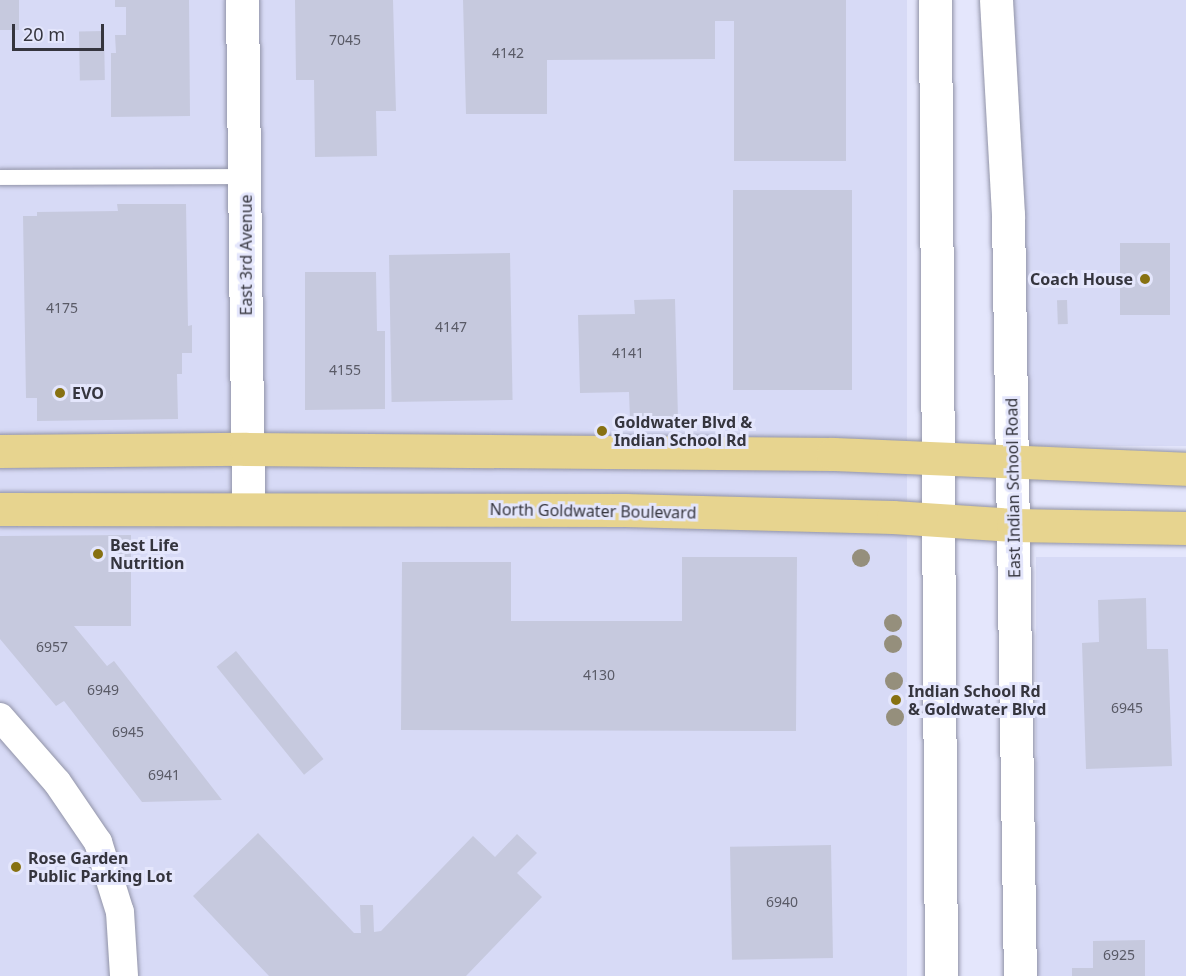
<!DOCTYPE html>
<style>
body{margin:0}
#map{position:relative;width:1186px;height:976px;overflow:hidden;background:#e4e6fc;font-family:"Noto Sans",sans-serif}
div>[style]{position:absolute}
.built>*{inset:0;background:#d7daf6;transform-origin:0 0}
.building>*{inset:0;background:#c6c9de;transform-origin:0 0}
.roads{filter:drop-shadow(0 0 2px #9193a7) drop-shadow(0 0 2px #9193a7)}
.lane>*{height:15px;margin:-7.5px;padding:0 7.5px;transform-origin:7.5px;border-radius:7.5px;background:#fff}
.street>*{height:28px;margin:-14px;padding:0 14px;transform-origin:14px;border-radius:14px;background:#fff}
.secondary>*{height:33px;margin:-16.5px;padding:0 16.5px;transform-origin:16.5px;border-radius:16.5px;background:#fff}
.primary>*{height:33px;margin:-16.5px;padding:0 16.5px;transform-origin:16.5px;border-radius:16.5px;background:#e7d48f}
.trees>*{width:18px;height:18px;margin:-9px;border-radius:50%;background:#958f7c}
.dots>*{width:16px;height:16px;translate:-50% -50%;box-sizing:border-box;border:3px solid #e4e6fc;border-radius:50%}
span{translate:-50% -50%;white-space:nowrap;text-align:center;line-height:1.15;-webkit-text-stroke:6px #e4e6fc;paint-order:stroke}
.number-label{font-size:14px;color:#595a66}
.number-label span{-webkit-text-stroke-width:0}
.street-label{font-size:16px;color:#35353e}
.poi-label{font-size:16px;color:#35353e;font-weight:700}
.right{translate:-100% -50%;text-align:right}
.left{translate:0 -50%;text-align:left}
.scale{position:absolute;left:12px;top:24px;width:92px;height:27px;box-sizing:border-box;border:3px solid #35353e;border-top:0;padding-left:8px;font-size:18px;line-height:21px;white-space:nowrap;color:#35353e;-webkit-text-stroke:4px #e4e6fc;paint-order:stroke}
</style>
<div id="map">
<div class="built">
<i style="left:0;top:0;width:907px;height:976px"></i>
<i style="left:1005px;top:0;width:181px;height:446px"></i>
<i style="left:1186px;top:557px;width:419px;height:150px;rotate:90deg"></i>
</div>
<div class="building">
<i style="left:0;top:0;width:19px;height:30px"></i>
<i style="clip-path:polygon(115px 0,189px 0,190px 116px,111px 117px,111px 53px,116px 53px,115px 35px,126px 35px,126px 7px,115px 7px)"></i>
<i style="clip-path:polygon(295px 0,393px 0,396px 111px,376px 111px,377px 156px,315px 157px,314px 80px,296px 80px)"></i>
<i style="clip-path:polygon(463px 0,846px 0,846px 161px,734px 161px,734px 21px,715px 21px,715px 59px,547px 60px,547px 114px,466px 114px)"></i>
<i style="left:104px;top:31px;width:49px;height:25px;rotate:89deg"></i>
<i style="left:733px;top:190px;width:119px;height:200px"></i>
<i style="clip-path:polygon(117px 204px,186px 204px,188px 326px,192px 325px,192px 353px,182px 353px,182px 374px,177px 374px,178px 419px,37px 421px,37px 398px,26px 398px,23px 216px,37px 216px,37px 212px,118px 211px)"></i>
<i style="left:1120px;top:243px;width:50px;height:72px"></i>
<i style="left:510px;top:253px;width:147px;height:121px;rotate:89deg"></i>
<i style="clip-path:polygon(305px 272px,376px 272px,377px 331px,385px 331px,385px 409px,305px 410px)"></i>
<i style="clip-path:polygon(675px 299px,678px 419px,630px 421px,629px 392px,580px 393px,578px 315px,635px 314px,634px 300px)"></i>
<i style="left:1067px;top:300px;width:24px;height:10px;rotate:88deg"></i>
<i style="clip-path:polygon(131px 535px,131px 626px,74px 626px,107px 666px,114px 661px,222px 800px,142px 802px,64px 701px,56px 706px,0 639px,0 536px)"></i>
<i style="clip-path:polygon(682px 557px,797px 557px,796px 731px,401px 730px,402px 562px,511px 562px,511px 621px,682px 621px)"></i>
<i style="clip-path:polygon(1146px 598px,1147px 649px,1168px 649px,1172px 766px,1086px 769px,1082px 643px,1099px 642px,1098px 600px)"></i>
<i style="left:236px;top:651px;width:139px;height:25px;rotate:51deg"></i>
<i style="clip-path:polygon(258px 833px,354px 933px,361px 933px,360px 905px,373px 905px,374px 932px,381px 931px,473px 836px,495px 857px,517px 834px,537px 853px,517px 873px,542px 897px,466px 976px,269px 976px,193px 896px)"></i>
<i style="left:831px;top:845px;width:113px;height:101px;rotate:89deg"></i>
<i style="clip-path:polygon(1145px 940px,1145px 976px,1072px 976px,1072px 968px,1093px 968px,1093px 941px)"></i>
</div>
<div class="roads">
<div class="lane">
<i style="left:0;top:177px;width:246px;rotate:-0.2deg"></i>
</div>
<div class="street">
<i style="left:0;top:717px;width:86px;rotate:48.8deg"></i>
<i style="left:57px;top:782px;width:73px;rotate:55.7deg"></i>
<i style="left:98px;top:842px;width:73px;rotate:72.6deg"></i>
<i style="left:120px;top:912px;width:64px;rotate:86.4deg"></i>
</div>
<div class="secondary">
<i style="left:242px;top:0;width:509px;rotate:89.32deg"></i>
<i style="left:935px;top:0;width:976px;rotate:89.65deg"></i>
<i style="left:996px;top:0;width:215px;rotate:86.8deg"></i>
<i style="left:1008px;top:215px;width:761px;rotate:89.1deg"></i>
</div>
<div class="primary">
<i style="left:0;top:451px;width:246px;rotate:-0.5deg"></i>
<i style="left:246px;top:449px;width:587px;rotate:0.49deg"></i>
<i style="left:833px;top:454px;width:353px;rotate:2.4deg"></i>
<i style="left:0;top:509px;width:625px;rotate:0.09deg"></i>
<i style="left:625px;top:510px;width:268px;rotate:1.5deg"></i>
<i style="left:893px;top:517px;width:120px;rotate:3.8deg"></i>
<i style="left:1013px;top:525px;width:173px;rotate:1deg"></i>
</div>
</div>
<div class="trees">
<i style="left:861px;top:558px"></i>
<i style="left:893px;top:623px"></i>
<i style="left:893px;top:644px"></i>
<i style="left:894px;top:681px"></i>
<i style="left:895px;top:717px"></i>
</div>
<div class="dots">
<i style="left:1145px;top:279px;background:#877112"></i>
<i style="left:60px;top:393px;background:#877112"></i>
<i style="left:602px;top:431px;background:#877112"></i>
<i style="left:98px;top:554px;background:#877112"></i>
<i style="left:896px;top:700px;background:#877112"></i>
<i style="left:16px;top:867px;background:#877112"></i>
</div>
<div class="number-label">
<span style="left:345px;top:40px">7045</span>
<span style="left:508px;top:53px">4142</span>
<span style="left:62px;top:308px">4175</span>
<span style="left:451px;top:327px">4147</span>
<span style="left:628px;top:353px">4141</span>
<span style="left:345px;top:370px">4155</span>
<span style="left:52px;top:647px">6957</span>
<span style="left:599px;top:675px">4130</span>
<span style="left:103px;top:690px">6949</span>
<span style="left:1127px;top:708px">6945</span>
<span style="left:128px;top:732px">6945</span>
<span style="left:164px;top:775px">6941</span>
<span style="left:782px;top:902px">6940</span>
<span style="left:1119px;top:955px">6925</span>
</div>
<div class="street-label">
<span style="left:246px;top:255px;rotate:-90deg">East 3rd Avenue</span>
<span style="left:1013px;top:488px;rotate:-91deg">East Indian School Road</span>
<span style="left:593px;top:511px;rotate:1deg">North Goldwater Boulevard</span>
</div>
<div class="poi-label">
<span class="right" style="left:1133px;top:279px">Coach House</span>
<span class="left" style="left:72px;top:393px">EVO</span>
<span class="left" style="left:614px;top:431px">Goldwater Blvd &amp;<br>Indian School Rd</span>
<span class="left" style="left:110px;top:554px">Best Life<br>Nutrition</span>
<span class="left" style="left:908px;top:700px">Indian School Rd<br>&amp; Goldwater Blvd</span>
<span class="left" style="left:28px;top:867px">Rose Garden<br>Public Parking Lot</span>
</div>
<div class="scale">20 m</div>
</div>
